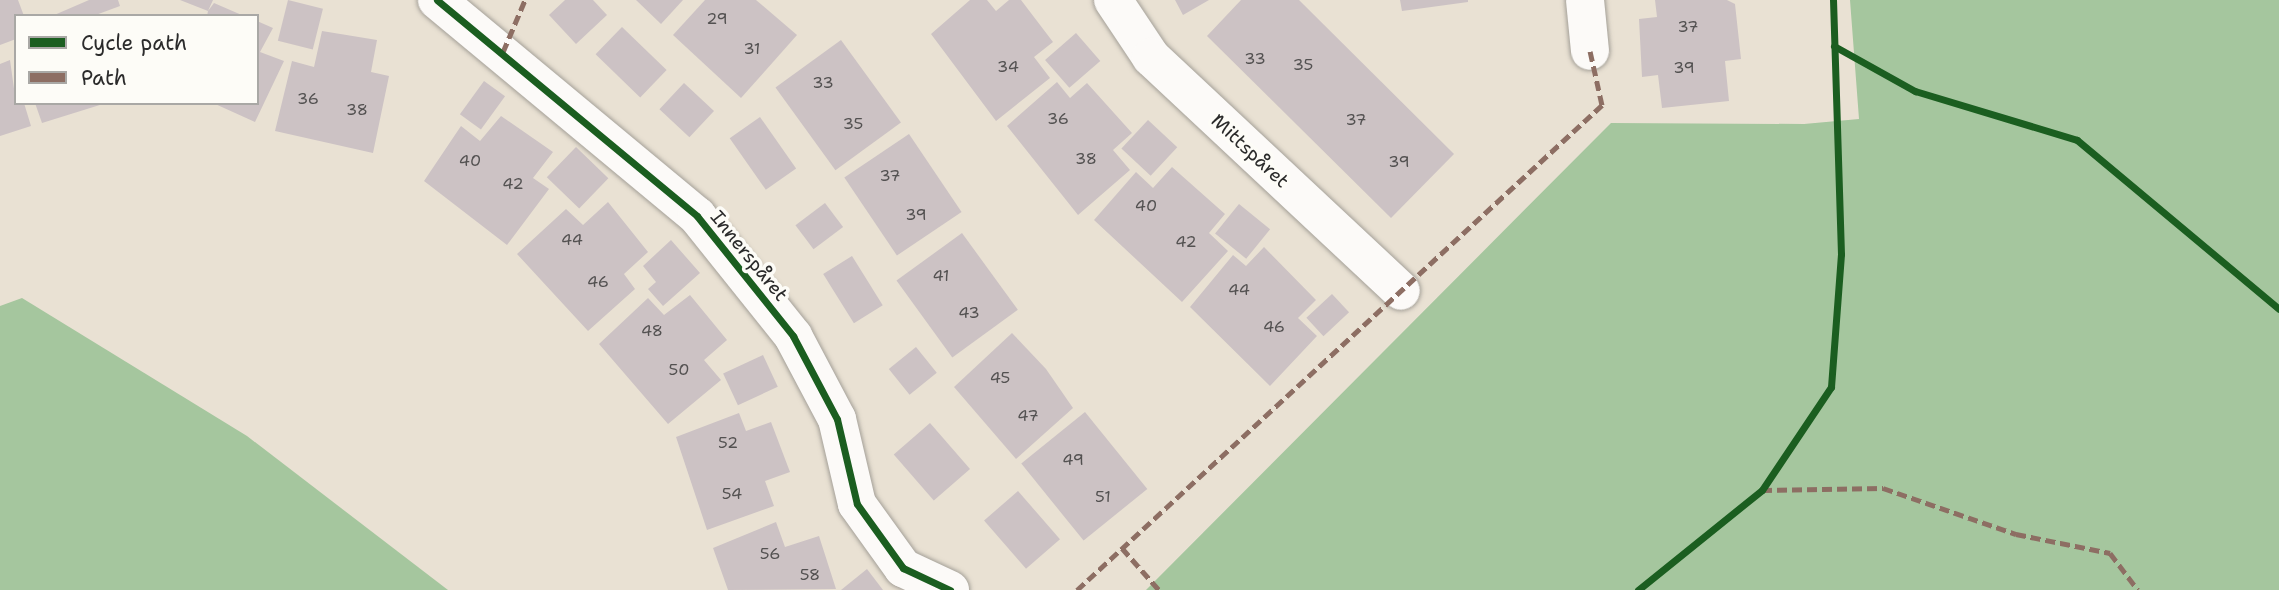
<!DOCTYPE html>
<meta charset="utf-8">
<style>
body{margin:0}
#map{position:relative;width:2279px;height:590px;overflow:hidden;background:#e9e1d3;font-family:"Shantell Sans",sans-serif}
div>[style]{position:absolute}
.forest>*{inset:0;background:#a5c69e}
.building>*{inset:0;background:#ccc2c4;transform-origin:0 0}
.roads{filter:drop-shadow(0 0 2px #a4a098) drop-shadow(0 0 2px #a4a098)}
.minor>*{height:38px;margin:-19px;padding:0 19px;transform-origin:19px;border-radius:19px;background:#fcfaf8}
.quiet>*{height:5px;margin-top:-2.5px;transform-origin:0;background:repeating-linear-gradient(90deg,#8d6e63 0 10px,transparent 0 15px)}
.cycleway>*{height:7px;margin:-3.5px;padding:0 3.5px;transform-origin:3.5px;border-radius:3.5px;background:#1b5e20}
span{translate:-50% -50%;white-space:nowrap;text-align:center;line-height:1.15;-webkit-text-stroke:7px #fdfcf7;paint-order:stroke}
.number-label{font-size:16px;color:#535151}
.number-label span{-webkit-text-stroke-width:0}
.street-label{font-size:19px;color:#2b2b2b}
.legend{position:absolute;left:14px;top:14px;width:245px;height:91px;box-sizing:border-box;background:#fdfcf7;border:2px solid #a9a8a5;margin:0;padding:9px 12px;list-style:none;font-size:21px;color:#2b2b2b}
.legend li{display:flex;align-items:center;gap:14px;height:35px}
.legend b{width:35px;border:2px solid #a9a8a5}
</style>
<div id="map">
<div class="forest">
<i style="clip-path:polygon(1850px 0,2279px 0,2279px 590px,1146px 590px,1611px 123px,1804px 124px,1859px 119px)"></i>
<i style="clip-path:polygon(22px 298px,247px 436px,448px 590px,0 590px,0 306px)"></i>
</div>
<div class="building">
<i style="clip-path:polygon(0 0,18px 0,24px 16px,16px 16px,16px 39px,0 45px)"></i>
<i style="clip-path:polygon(89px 0,118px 0,120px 6px,93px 16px,52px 16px)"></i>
<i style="clip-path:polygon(180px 0,213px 0,208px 11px,214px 3px,244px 16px,207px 16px,208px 11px)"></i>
<i style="left:288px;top:0;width:36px;height:42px;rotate:14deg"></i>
<i style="clip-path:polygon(565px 0,593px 0,607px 15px,576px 44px,549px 15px)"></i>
<i style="clip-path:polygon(636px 0,683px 0,661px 24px)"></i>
<i style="clip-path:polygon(705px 0,756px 0,797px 35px,741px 98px,673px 35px)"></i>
<i style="clip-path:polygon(970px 0,987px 0,996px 11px,1009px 0,1021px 0,1053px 42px,1034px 57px,1050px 78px,996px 121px,931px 34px)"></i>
<i style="clip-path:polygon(1175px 0,1209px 0,1183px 15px)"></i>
<i style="clip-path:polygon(1241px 0,1299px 0,1454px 154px,1391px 218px,1207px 36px)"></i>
<i style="clip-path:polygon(1400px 0,1468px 0,1468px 2px,1402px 11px)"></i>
<i style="clip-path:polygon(1655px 0,1727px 0,1735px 4px,1741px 59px,1725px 61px,1729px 101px,1662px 108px,1658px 75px,1642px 77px,1639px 19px,1657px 17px)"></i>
<i style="clip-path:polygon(257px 21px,273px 28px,260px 52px,284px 61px,255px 122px,213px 103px,257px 103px)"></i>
<i style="left:622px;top:27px;width:62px;height:38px;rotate:44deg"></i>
<i style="clip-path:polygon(322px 31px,377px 40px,371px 72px,389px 76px,373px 153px,275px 131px,292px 61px,314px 67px)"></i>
<i style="left:1076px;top:33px;width:37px;height:41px;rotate:49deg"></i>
<i style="left:841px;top:40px;width:102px;height:81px;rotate:54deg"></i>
<i style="clip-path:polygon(10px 60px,16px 103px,24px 103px,31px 126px,0 136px,0 64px)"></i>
<i style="left:484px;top:81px;width:26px;height:41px;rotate:36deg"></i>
<i style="clip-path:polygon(1057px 82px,1070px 98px,1087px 83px,1132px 133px,1113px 150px,1130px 170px,1078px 215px,1007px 126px)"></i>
<i style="left:684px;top:83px;width:41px;height:36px;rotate:43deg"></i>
<i style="clip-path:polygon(35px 103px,103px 103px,103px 104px,42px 123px)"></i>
<i style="clip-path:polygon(501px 116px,553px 152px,533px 178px,549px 189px,507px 245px,424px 181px,461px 126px,480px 141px)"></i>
<i style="left:760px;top:117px;width:63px;height:37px;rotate:55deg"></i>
<i style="left:1148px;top:120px;width:40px;height:39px;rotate:43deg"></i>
<i style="left:909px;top:134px;width:94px;height:78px;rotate:56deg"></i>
<i style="left:576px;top:147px;width:45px;height:42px;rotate:44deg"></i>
<i style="clip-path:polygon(1172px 167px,1225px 214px,1209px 233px,1228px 251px,1182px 302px,1094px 220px,1136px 172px,1153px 188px)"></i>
<i style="clip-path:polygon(608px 202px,648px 252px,624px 274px,635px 289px,588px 331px,517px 254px,566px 209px,583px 225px)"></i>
<i style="left:825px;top:203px;width:30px;height:37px;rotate:53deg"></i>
<i style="left:1239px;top:204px;width:40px;height:38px;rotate:39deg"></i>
<i style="left:962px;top:233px;width:95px;height:81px;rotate:54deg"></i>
<i style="clip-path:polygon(671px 240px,700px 273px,663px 306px,648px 289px,656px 282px,643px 266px)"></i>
<i style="clip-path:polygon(1264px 247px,1316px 300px,1298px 318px,1317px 336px,1270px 386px,1190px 307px,1233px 255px,1246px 266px)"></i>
<i style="left:852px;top:256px;width:58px;height:34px;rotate:58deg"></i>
<i style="left:1332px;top:294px;width:25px;height:35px;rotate:47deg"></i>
<i style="clip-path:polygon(690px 295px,727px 340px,704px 360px,721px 380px,668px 424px,599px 344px,648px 298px,664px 315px)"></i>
<i style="clip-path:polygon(1012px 333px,1046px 369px,1073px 408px,1016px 459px,954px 387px)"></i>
<i style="left:916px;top:347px;width:33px;height:35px;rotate:51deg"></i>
<i style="left:763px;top:355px;width:35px;height:44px;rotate:65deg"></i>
<i style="left:1085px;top:412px;width:99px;height:82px;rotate:51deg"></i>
<i style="clip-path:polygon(739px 413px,746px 431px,771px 422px,790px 472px,765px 481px,774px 506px,707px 530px,676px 437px)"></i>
<i style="left:930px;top:423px;width:61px;height:48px;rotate:49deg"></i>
<i style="left:1018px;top:491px;width:64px;height:45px;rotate:49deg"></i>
<i style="clip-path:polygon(776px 522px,785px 547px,819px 536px,836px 589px,728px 590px,713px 548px)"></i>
<i style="clip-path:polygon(867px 569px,883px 590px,841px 590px)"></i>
</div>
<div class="roads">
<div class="minor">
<i style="left:437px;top:0;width:338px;rotate:39.7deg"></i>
<i style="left:697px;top:216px;width:154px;rotate:51.3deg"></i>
<i style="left:793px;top:336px;width:94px;rotate:62.1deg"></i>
<i style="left:837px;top:419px;width:87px;rotate:76.8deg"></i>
<i style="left:857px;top:504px;width:79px;rotate:54.3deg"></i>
<i style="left:903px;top:568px;width:52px;rotate:25.1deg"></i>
<i style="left:1113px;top:0;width:69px;rotate:56.3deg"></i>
<i style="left:1151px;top:57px;width:342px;rotate:43.1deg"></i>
<i style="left:1585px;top:0;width:51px;rotate:84.4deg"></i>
</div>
</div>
<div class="quiet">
<i style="left:503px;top:52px;width:56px;rotate:-67.1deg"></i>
<i style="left:1762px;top:490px;width:121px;rotate:-0.9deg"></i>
<i style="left:1883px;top:488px;width:141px;rotate:19.1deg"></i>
<i style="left:2016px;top:534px;width:96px;rotate:11.4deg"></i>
<i style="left:2110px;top:553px;width:46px;rotate:52.9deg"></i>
<i style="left:1122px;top:548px;width:56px;rotate:48.6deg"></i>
<i style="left:1077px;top:590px;width:715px;rotate:-42.73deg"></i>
<i style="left:1602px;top:105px;width:55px;rotate:-102.5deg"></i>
</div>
<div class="cycleway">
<i style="left:437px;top:0;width:338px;rotate:39.7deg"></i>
<i style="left:697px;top:216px;width:154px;rotate:51.3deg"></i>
<i style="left:793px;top:336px;width:94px;rotate:62.1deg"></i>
<i style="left:837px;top:419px;width:87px;rotate:76.8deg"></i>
<i style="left:857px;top:504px;width:79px;rotate:54.3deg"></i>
<i style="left:903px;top:568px;width:52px;rotate:25.1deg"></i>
<i style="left:1834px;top:46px;width:93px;rotate:29.1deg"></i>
<i style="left:1915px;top:91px;width:169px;rotate:16.8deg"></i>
<i style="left:2077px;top:140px;width:263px;rotate:39.9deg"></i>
<i style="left:1638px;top:590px;width:159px;rotate:-38.9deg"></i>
<i style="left:1762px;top:490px;width:124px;rotate:-56.2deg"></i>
<i style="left:1831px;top:387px;width:133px;rotate:-85.7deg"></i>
<i style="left:1841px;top:254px;width:254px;rotate:-91.8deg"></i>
</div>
<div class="number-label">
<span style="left:717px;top:19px">29</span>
<span style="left:1688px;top:27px">37</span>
<span style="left:752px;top:49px">31</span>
<span style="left:1255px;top:59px">33</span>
<span style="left:1303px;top:65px">35</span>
<span style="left:1008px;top:67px">34</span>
<span style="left:1684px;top:68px">39</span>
<span style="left:823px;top:83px">33</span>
<span style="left:308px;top:99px">36</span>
<span style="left:357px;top:110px">38</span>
<span style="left:1058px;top:119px">36</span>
<span style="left:1356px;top:120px">37</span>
<span style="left:853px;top:124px">35</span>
<span style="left:1086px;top:159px">38</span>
<span style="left:470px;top:161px">40</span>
<span style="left:1399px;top:162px">39</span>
<span style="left:890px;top:176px">37</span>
<span style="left:513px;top:184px">42</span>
<span style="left:1146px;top:206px">40</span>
<span style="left:916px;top:215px">39</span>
<span style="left:572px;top:240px">44</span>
<span style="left:1186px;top:242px">42</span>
<span style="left:941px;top:276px">41</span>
<span style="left:598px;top:282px">46</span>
<span style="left:1239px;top:290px">44</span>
<span style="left:969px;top:313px">43</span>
<span style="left:1274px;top:327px">46</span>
<span style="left:652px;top:331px">48</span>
<span style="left:679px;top:370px">50</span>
<span style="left:1000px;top:378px">45</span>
<span style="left:1028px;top:416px">47</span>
<span style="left:728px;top:443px">52</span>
<span style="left:1073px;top:460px">49</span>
<span style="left:732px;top:494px">54</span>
<span style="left:1103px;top:497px">51</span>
<span style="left:770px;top:554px">56</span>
<span style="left:810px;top:575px">58</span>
</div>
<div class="street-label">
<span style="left:1250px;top:151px;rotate:43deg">Mittspåret</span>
<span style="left:749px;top:256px;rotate:51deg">Innerspåret</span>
</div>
<ul class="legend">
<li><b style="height:9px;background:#1b5e20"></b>Cycle path</li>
<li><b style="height:9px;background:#8d6e63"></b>Path</li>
</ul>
</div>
